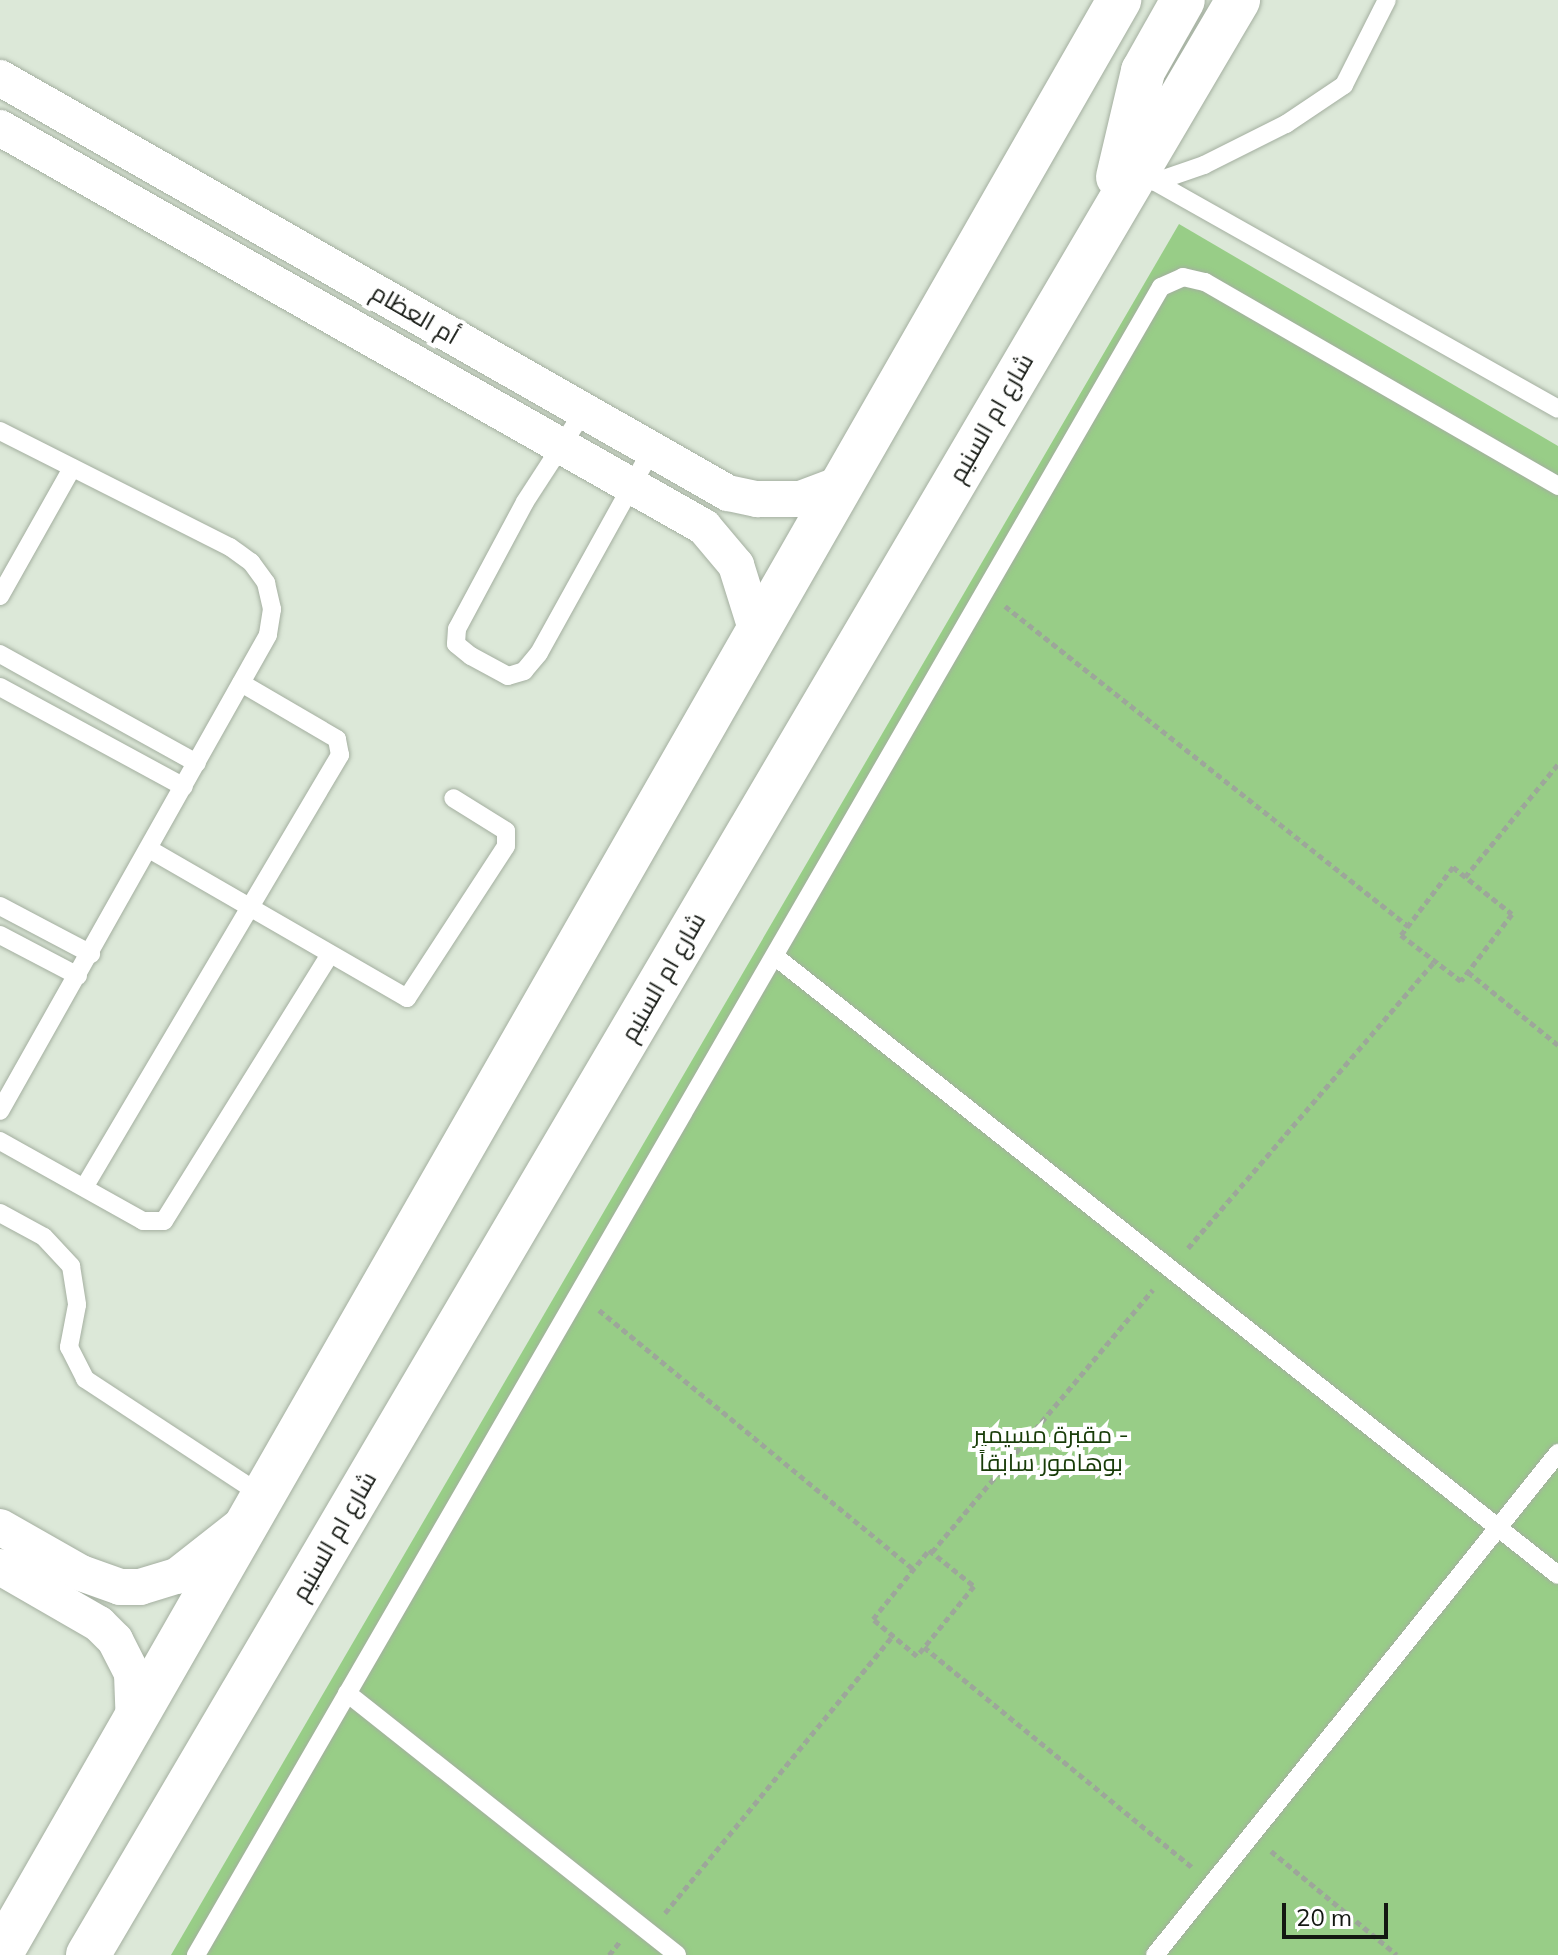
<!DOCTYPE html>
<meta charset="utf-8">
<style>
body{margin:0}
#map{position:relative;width:1558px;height:1955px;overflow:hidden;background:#dce8d8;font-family:Mulish,Cairo,sans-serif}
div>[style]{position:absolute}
.green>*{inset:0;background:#98cd87}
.path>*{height:5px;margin-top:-2.5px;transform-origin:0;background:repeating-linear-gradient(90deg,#9da79a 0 6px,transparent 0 10px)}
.roads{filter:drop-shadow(0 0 2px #a4afa0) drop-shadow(0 0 2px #a4afa0)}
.lane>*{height:18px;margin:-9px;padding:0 9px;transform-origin:9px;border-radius:9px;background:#fff}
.street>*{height:36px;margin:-18px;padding:0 18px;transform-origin:18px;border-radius:18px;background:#fff}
.secondary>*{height:44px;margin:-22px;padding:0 22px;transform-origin:22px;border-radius:22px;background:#fff}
span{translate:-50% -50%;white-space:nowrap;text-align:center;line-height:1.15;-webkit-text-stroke:8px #fff;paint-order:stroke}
.street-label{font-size:24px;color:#141812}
.park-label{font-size:24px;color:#183c08}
.scale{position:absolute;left:1282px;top:1903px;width:106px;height:36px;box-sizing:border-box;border:4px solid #141812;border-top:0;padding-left:10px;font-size:24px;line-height:28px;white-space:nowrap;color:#141812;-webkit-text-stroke:6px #fff;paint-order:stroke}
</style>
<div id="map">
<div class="green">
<i style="clip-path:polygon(1179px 224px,1558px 446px,1558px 1955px,171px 1955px)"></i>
</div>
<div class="path">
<i style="left:1005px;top:606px;width:515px;rotate:38.45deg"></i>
<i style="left:1453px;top:867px;width:75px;rotate:38.5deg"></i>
<i style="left:1512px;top:914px;width:84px;rotate:127.3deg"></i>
<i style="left:1461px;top:981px;width:76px;rotate:-142.5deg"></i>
<i style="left:1401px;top:935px;width:86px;rotate:-52.6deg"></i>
<i style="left:1465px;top:877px;width:146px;rotate:-50.5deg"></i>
<i style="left:1468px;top:972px;width:116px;rotate:39deg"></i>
<i style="left:1188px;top:1248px;width:379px;rotate:-49.3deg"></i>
<i style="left:599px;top:1310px;width:407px;rotate:39.5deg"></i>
<i style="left:929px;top:1550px;width:58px;rotate:38.7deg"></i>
<i style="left:974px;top:1586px;width:90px;rotate:129.2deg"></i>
<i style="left:917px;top:1656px;width:57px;rotate:-139.9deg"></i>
<i style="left:873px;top:1619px;width:89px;rotate:-50.9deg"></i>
<i style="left:932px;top:1552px;width:343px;rotate:-49.9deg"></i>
<i style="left:924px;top:1647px;width:347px;rotate:39.4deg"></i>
<i style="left:1271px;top:1851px;width:163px;rotate:39.5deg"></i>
<i style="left:665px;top:1913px;width:360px;rotate:-50.6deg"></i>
<i style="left:609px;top:1955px;width:19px;rotate:-51deg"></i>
</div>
<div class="roads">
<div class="lane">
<i style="left:1136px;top:171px;width:484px;rotate:29.4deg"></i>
<i style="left:1155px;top:182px;width:52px;rotate:-19.1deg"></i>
<i style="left:1204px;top:165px;width:92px;rotate:-26.6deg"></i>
<i style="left:1286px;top:124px;width:70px;rotate:-33.9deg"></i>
<i style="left:1344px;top:85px;width:95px;rotate:-63.2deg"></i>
<i style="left:584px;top:411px;width:108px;rotate:123deg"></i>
<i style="left:525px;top:502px;width:144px;rotate:118.2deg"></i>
<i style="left:457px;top:629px;width:15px;rotate:94deg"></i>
<i style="left:456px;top:644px;width:19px;rotate:39deg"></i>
<i style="left:471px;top:656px;width:42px;rotate:28.4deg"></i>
<i style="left:508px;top:676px;width:17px;rotate:-17deg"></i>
<i style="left:524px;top:671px;width:23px;rotate:-50deg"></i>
<i style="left:539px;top:653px;width:233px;rotate:-61deg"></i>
<i style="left:0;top:431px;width:258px;rotate:26.8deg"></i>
<i style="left:230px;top:547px;width:26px;rotate:36deg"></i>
<i style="left:251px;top:562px;width:26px;rotate:54deg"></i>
<i style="left:266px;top:583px;width:27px;rotate:77deg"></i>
<i style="left:272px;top:609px;width:26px;rotate:99deg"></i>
<i style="left:268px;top:635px;width:546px;rotate:119.38deg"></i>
<i style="left:0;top:596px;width:147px;rotate:-60.6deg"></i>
<i style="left:0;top:654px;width:225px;rotate:29deg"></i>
<i style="left:0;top:687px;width:209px;rotate:28.5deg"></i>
<i style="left:149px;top:849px;width:298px;rotate:30deg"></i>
<i style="left:407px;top:998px;width:181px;rotate:-56.9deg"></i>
<i style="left:506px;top:846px;width:15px;rotate:-90deg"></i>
<i style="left:506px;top:831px;width:62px;rotate:-148.1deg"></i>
<i style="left:0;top:906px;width:103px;rotate:27.8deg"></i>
<i style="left:0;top:935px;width:88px;rotate:27.7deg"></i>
<i style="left:777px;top:958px;width:995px;rotate:38.31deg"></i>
<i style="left:0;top:1141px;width:164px;rotate:29.2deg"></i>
<i style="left:143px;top:1221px;width:21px"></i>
<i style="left:164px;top:1221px;width:312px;rotate:-58.1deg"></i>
<i style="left:85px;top:1186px;width:501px;rotate:-59.39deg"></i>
<i style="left:340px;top:755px;width:16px;rotate:-101deg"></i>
<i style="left:337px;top:739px;width:111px;rotate:-149.7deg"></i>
<i style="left:0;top:1213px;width:50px;rotate:28.6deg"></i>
<i style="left:44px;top:1237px;width:40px;rotate:47deg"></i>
<i style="left:71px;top:1266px;width:39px;rotate:81deg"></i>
<i style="left:77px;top:1305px;width:43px;rotate:100.8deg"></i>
<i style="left:69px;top:1347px;width:36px;rotate:63deg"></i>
<i style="left:85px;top:1379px;width:213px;rotate:33.3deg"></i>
<i style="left:347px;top:1693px;width:421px;rotate:38.4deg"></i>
<i style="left:196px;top:1955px;width:1927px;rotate:-59.95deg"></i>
<i style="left:1161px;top:287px;width:24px;rotate:-24deg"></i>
<i style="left:1183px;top:277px;width:23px;rotate:13deg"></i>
<i style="left:1205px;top:282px;width:408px;rotate:30deg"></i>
<i style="left:1155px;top:1955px;width:644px;rotate:-51.24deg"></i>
</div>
<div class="street">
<i style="left:0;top:78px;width:838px;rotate:29.69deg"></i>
<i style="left:728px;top:493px;width:30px;rotate:12deg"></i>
<i style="left:757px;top:499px;width:43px"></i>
<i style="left:800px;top:499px;width:46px;rotate:-20.4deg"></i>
<i style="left:0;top:128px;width:809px;rotate:29.54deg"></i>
<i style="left:704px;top:527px;width:50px;rotate:49.9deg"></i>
<i style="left:736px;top:565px;width:73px;rotate:72.6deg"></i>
<i style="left:0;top:1527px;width:93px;rotate:29.6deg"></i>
<i style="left:81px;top:1573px;width:41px;rotate:19.7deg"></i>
<i style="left:120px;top:1587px;width:20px"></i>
<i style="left:140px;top:1587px;width:39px;rotate:-17deg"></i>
<i style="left:177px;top:1576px;width:79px;rotate:-38.3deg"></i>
<i style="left:0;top:1567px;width:114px;rotate:29.9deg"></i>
<i style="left:99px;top:1624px;width:23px;rotate:45deg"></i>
<i style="left:115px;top:1640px;width:38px;rotate:63deg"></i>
<i style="left:132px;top:1674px;width:52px;rotate:87.8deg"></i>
</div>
<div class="secondary">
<i style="left:1118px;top:177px;width:109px;rotate:-76.7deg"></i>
<i style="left:1143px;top:71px;width:81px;rotate:-60.6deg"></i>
<i style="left:0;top:1955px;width:2253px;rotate:-60.21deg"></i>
<i style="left:88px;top:1955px;width:2268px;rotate:-59.53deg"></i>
</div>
</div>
<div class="street-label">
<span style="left:415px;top:314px;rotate:30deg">أم العظام</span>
<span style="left:991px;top:418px;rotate:-60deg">شارع ام السنيم</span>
<span style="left:663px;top:977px;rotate:-60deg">شارع ام السنيم</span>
<span style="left:334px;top:1536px;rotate:-60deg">شارع ام السنيم</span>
</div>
<div class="park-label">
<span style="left:1051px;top:1449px">مقبرة مسيمير -<br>بوهامور سابقاً</span>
</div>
<div class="scale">20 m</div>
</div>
